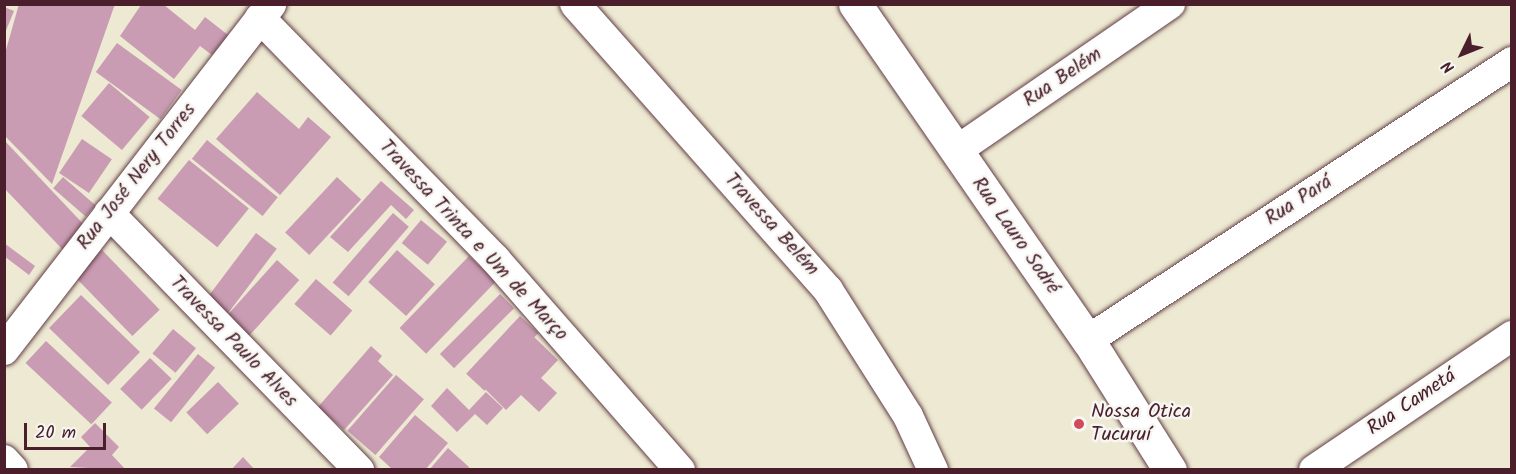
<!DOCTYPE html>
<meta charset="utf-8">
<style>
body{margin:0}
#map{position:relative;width:1516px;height:474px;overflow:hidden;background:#ede9d2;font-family:Kalam,sans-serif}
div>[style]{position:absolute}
.building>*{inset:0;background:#c99cb3;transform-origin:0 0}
.roads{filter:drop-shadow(0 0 2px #623d44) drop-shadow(0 0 2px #623d44)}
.minor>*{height:30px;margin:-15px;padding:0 15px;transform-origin:15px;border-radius:15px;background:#fff}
.major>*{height:33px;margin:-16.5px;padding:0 16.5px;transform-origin:16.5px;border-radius:16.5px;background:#fff}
.dots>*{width:16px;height:16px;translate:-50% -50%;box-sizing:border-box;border:3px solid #f6f6f2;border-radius:50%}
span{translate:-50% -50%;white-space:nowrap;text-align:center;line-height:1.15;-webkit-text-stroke:5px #f6f6f2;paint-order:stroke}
.street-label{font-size:20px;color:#4a1f2b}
.poi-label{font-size:20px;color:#4a1f2b}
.left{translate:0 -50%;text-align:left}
.frame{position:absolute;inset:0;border:6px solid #4a1f2b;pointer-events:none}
.north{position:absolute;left:1432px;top:24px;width:60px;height:60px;-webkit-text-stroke:4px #f6f6f2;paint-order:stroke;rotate:227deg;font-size:16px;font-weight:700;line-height:24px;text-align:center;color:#4a1f2b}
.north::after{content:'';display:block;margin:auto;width:21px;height:27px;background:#4a1f2b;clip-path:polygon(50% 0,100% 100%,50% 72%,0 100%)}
.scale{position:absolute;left:24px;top:423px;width:82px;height:27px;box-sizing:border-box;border:3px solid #4a1f2b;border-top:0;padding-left:8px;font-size:18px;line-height:21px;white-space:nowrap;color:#4a1f2b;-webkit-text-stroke:4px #f6f6f2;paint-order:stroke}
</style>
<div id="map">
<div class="building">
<i style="clip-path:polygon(19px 4px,115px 4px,52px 184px,4px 135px,4px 57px)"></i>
<i style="clip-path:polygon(141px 5px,164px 5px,195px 30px,205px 17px,228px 35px,212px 55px,200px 46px,174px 79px,120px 36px)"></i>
<i style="clip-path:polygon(4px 7px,14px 11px,5px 33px,4px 33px)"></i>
<i style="left:117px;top:43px;width:80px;height:36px;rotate:36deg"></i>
<i style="left:109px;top:83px;width:53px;height:43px;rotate:40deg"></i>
<i style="clip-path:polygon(257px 92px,299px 129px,308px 117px,331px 137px,280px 195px,216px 139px)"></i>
<i style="left:82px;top:139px;width:36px;height:41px;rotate:34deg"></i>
<i style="clip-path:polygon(4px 140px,87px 228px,64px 251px,4px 188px)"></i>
<i style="left:207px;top:140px;width:91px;height:24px;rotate:39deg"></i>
<i style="left:189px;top:160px;width:77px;height:50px;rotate:39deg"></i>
<i style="left:63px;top:177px;width:43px;height:15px;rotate:41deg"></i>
<i style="left:337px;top:177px;width:33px;height:76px;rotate:43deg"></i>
<i style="clip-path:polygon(381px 181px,414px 210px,406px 219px,391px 205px,348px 252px,330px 237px)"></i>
<i style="left:393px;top:213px;width:21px;height:92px;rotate:41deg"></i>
<i style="left:421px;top:220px;width:34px;height:30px;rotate:40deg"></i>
<i style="left:256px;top:233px;width:26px;height:81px;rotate:37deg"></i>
<i style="clip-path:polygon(4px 243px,35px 266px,29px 275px,4px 256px)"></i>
<i style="left:102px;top:250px;width:83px;height:38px;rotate:46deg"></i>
<i style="left:397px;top:250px;width:51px;height:43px;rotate:42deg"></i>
<i style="left:469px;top:256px;width:37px;height:100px;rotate:44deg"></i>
<i style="left:277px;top:260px;width:30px;height:77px;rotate:42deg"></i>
<i style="left:316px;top:279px;width:48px;height:33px;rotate:41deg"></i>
<i style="left:500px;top:294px;width:20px;height:85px;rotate:45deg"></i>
<i style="left:81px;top:295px;width:82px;height:46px;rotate:44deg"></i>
<i style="left:520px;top:316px;width:25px;height:79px;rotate:43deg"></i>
<i style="left:173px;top:329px;width:30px;height:32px;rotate:40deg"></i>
<i style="clip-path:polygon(534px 337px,558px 360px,541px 378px,557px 393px,539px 412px,521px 395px,506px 410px,485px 389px)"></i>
<i style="left:46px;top:341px;width:90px;height:30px;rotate:43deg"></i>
<i style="clip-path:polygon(371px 346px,382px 356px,378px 361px,393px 375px,344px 430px,318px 407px)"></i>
<i style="left:198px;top:354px;width:22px;height:70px;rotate:39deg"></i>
<i style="left:150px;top:358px;width:30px;height:43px;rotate:44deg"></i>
<i style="left:396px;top:375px;width:37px;height:74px;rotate:41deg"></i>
<i style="left:218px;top:382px;width:30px;height:44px;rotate:46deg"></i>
<i style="clip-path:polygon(447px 388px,469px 410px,486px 392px,503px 408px,487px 425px,475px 414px,457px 432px,431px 406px)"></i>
<i style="clip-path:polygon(415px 415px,448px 443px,425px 470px,393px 470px,379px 457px)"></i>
<i style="clip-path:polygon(95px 423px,119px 447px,112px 455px,126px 470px,70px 467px,90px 447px,81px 437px)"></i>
<i style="clip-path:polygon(448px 448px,469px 467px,468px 470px,429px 470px)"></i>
<i style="clip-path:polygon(243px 457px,255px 470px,231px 470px)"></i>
</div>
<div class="roads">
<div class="minor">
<i style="left:575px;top:4px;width:382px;rotate:48.5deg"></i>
<i style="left:828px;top:290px;width:149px;rotate:57.6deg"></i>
<i style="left:908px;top:416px;width:60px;rotate:65.2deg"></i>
<i style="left:260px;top:18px;width:337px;rotate:45.7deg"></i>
<i style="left:495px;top:259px;width:281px;rotate:48.8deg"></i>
<i style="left:956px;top:151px;width:260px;rotate:-34.5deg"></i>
<i style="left:109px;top:213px;width:359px;rotate:45.8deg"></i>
<i style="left:1088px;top:340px;width:507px;rotate:-33.25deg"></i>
<i style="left:4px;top:350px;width:437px;rotate:-52.3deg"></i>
<i style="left:4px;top:460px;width:13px;rotate:48deg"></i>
<i style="left:1314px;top:470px;width:239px;rotate:-34.1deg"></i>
</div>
<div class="major">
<i style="left:855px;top:4px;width:409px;rotate:55.3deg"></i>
<i style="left:1088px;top:340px;width:154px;rotate:57.8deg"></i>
</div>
</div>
<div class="dots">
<i style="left:1079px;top:424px;background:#d1495b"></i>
</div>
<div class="street-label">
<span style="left:1063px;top:78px;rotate:-34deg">Rua Belém</span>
<span style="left:137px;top:177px;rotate:-52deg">Rua José Nery Torres</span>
<span style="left:1299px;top:201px;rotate:-33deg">Rua Pará</span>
<span style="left:771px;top:225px;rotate:48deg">Travessa Belém</span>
<span style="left:1015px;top:236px;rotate:55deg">Rua Lauro Sodré</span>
<span style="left:473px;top:241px;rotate:47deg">Travessa Trinta e Um de Março</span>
<span style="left:233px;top:342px;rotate:46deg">Travessa Paulo Alves</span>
<span style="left:1412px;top:403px;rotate:-34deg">Rua Cametá</span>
</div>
<div class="poi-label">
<span class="left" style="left:1091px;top:424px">Nossa Otica<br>Tucuruí</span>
</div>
<div class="frame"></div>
<div class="north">N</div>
<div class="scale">20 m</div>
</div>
